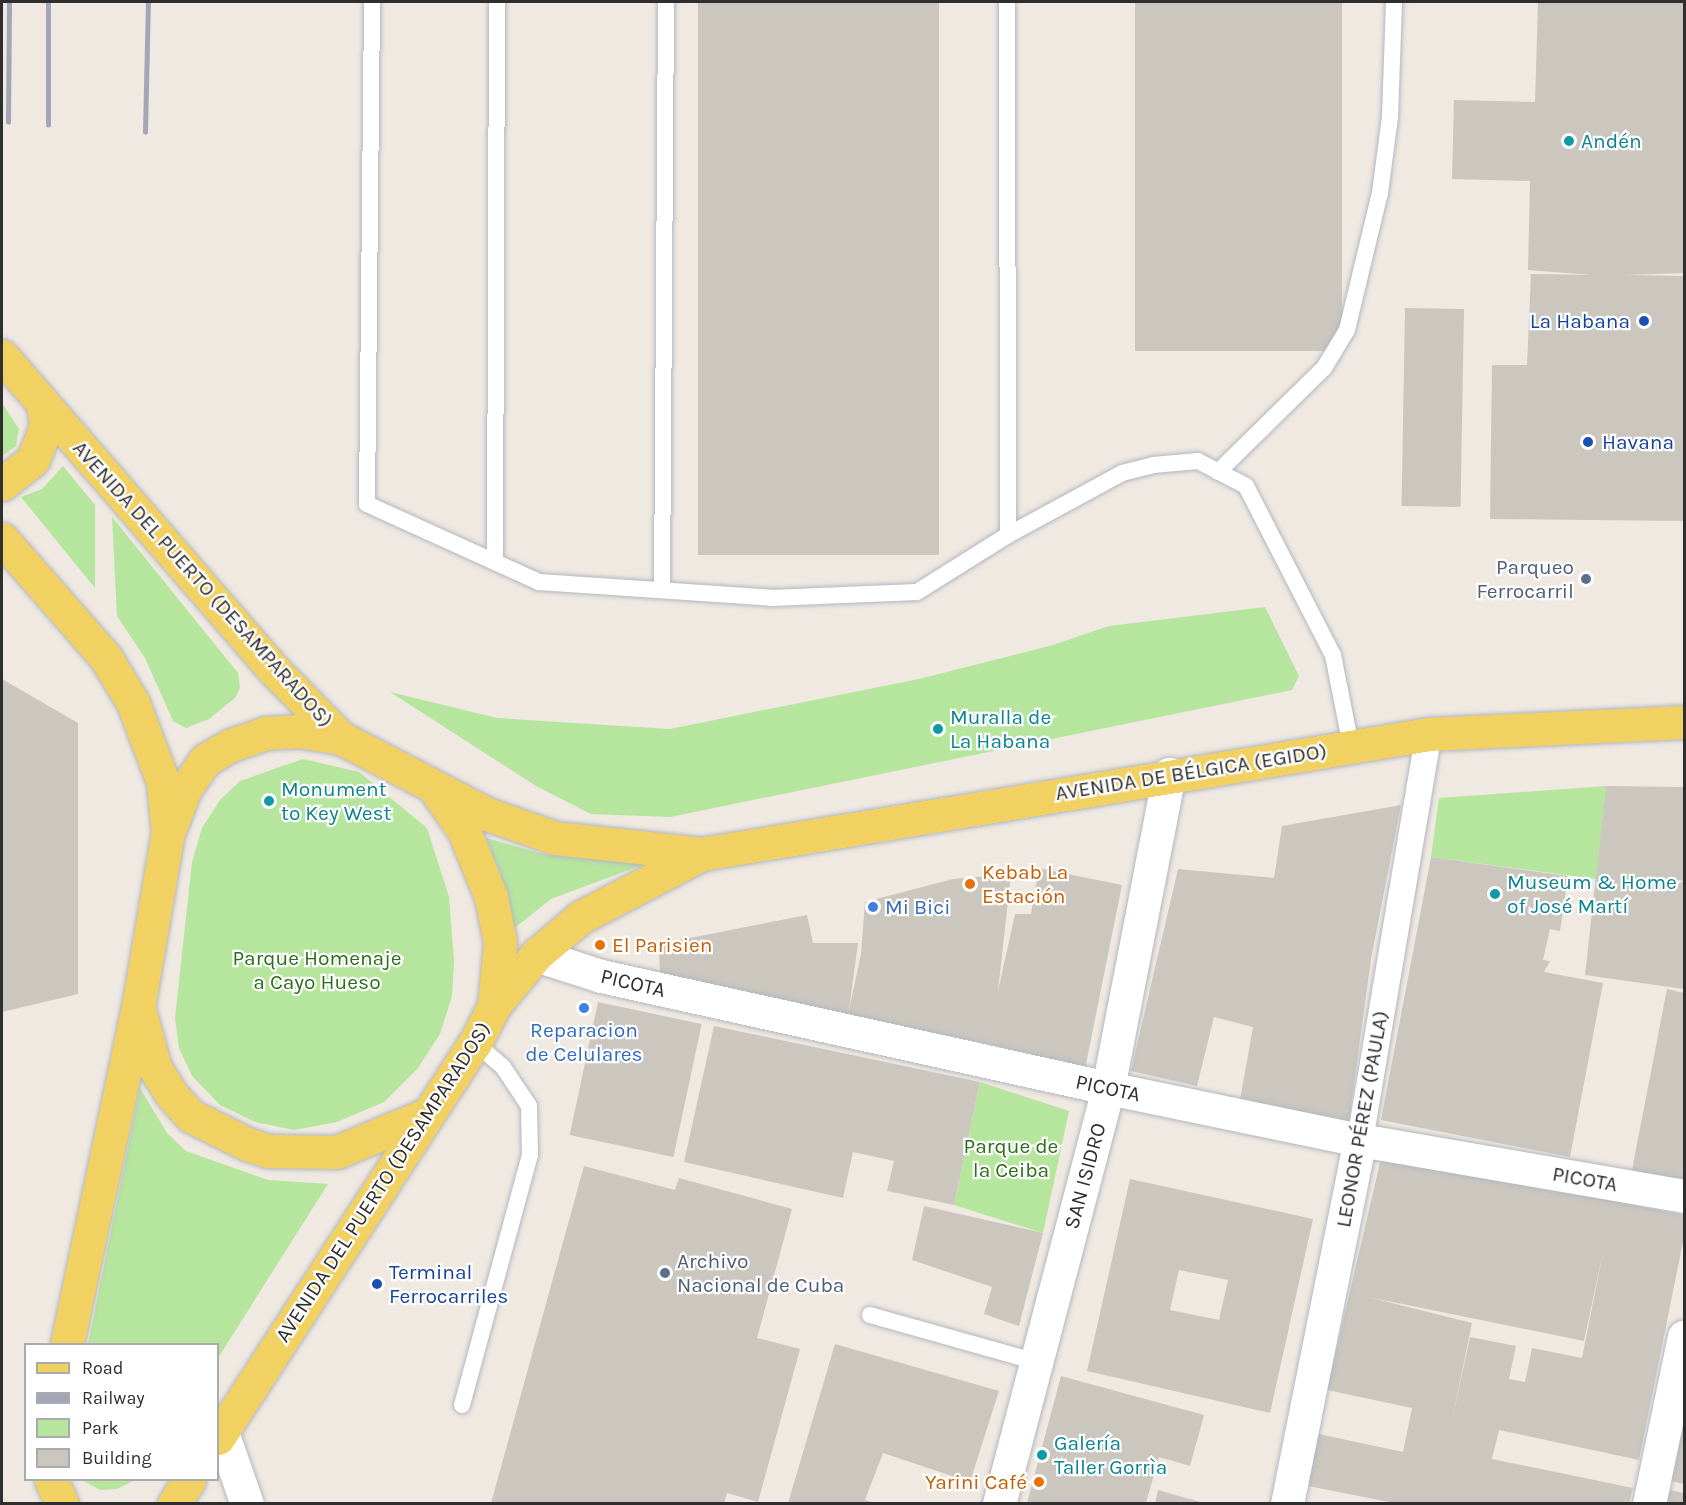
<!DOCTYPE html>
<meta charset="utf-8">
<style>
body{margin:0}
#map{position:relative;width:1686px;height:1505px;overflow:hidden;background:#efe9e1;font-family:Karla,sans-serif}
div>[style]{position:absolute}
.green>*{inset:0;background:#b6e59e}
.building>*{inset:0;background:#cbc7bf;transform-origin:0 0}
.roads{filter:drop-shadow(0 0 2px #b4b7c1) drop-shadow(0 0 2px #b4b7c1)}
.service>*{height:16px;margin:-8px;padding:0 8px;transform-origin:8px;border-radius:8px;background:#fff}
.pedestrian>*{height:26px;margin:-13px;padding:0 13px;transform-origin:13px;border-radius:13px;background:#fff}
.minor>*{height:33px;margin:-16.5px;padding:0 16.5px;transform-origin:16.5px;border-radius:16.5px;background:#fff}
.primary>*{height:33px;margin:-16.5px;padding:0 16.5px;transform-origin:16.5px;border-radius:16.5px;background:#f2d163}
.rail>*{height:4.5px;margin:-2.25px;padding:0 2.25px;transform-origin:2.25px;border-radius:2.25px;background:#a3a6b8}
.dots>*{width:16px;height:16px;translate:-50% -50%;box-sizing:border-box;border:3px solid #fff;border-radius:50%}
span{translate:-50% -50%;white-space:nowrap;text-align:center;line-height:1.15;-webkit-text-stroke:4.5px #fff;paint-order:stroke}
.culture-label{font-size:21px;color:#0d838f}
.left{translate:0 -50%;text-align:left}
.transit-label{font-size:21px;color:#164399}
.right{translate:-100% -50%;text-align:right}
.service-label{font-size:21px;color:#4e5e75}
.street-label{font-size:21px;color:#2e2e2e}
.food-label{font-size:21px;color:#c56008}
.shop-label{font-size:21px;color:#366cbe}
.park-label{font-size:21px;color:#2c6e1b}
.frame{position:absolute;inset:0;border:3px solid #2e2e2e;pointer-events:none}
.legend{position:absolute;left:24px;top:1343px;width:195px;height:138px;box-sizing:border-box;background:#fff;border:2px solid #ababab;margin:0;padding:8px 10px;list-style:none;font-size:18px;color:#2e2e2e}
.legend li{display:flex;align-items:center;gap:12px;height:30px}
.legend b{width:30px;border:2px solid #ababab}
</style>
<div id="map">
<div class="green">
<i style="clip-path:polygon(2px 403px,19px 429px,16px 446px,2px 456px)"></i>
<i style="clip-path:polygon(63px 466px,95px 505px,95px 588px,21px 497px,42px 489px)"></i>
<i style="clip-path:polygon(112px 517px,238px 673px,240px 688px,235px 698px,209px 719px,186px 728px,173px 721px,145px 658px,117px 616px)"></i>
<i style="clip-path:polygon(1265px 607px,1299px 676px,1292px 690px,670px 817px,591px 814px,536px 786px,390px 692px,497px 718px,670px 729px,919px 679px,1053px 645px,1109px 626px)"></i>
<i style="clip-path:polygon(303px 759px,359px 772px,427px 828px,449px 897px,454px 961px,452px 996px,440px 1034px,418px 1068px,384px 1102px,337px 1122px,294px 1130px,255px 1122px,220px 1105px,192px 1076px,179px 1048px,175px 1018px,192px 862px,202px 828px,220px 800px,240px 781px)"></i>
<i style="clip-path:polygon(1606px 786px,1596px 879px,1431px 857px,1439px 798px)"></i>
<i style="clip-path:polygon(486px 838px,547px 855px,645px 864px,551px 899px,511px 931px,501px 874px)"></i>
<i style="clip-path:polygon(980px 1082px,1069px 1111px,1043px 1233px,954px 1205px)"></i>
<i style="clip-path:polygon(140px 1088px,167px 1133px,186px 1151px,268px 1180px,328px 1184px,218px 1358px,218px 1344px,88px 1344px)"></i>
<i style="clip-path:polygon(82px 1480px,135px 1480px,117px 1489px,100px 1490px)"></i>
</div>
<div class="building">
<i style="left:698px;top:2px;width:241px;height:553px"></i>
<i style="left:1135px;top:2px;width:207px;height:349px"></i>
<i style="clip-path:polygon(1538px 2px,1684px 2px,1684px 273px,1626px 275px,1684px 276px,1684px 521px,1490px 519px,1492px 365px,1527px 365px,1531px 274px,1592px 275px,1528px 270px,1530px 181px,1452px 179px,1454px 100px,1535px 102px)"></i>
<i style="left:1405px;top:308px;width:59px;height:198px;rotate:1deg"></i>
<i style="clip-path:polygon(2px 679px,78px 723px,78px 994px,2px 1012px)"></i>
<i style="clip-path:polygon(1606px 786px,1684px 787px,1684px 989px,1585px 975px)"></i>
<i style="clip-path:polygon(1401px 805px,1371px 959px,1349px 1121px,1240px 1100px,1253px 1027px,1214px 1017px,1197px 1086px,1131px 1071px,1178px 869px,1274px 878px,1282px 826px)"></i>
<i style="clip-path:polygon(1431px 857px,1568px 876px,1560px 931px,1550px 929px,1543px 960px,1550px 961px,1544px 972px,1603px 983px,1570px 1157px,1381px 1120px)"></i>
<i style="clip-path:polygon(1039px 868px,1122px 885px,1085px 1069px,989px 1044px,660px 978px,659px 944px,807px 915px,813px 943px,858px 943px,849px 1010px,861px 954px,865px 902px,953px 879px,1011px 874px,998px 991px,1015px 914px,1031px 914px)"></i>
<i style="clip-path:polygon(1667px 989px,1684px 993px,1684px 1185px,1631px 1175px)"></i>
<i style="left:598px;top:1002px;width:106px;height:136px;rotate:12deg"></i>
<i style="clip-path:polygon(714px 1026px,980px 1082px,954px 1205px,887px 1191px,894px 1161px,853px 1152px,843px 1198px,684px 1162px)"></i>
<i style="clip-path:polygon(evenodd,1382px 1154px,1684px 1215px,1684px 1237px,1639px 1460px,1499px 1430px,1492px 1459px,1633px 1488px,1629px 1503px,1394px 1503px,1303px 1485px,1314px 1433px,1403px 1452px,1412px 1408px,1327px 1390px,1382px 1154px,1604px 1247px,1582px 1358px,1532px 1348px,1525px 1382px,1509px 1379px,1516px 1346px,1470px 1337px,1450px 1430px,1472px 1323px,1368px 1297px,1584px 1341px,1604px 1247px)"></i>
<i style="clip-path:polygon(584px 1166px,675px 1190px,679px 1178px,792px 1209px,757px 1338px,800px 1349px,758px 1502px,727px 1493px,724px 1503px,491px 1503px)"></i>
<i style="clip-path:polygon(evenodd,1130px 1179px,1313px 1219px,1270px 1413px,1087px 1371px,1130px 1179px,1179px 1270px,1228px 1280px,1219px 1320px,1170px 1310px,1179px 1270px)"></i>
<i style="clip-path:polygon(924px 1206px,1043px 1233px,1019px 1326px,984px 1314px,992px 1287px,912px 1260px)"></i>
<i style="clip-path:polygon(835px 1344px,999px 1391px,970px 1482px,883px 1453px,865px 1500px,875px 1503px,788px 1503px)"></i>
<i style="clip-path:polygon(1061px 1376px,1204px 1415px,1190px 1466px,1159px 1457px,1146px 1503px,1027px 1503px)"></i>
<i style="clip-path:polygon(1683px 1422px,1684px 1422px,1684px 1484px,1671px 1481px)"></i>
<i style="clip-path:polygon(1158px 1490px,1204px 1503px,1155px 1503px)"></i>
<i style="clip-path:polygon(1670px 1490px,1684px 1493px,1684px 1503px,1667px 1503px)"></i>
</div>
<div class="roads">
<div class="service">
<i style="left:372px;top:2px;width:502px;rotate:90.57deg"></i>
<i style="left:367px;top:504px;width:189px;rotate:24.4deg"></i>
<i style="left:539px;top:582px;width:233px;rotate:3.9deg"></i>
<i style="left:771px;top:598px;width:146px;rotate:-2.4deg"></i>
<i style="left:917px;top:592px;width:107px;rotate:-32.1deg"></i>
<i style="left:1007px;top:2px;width:533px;rotate:89.89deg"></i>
<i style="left:1008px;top:535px;width:130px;rotate:-28.5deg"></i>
<i style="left:1122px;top:473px;width:32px;rotate:-14deg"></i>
<i style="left:1153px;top:465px;width:45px;rotate:-5.1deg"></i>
<i style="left:1198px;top:461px;width:54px;rotate:27.5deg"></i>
<i style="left:1246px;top:486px;width:190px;rotate:62.8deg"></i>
<i style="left:1333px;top:655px;width:93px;rotate:78.8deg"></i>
<i style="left:1218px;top:472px;width:148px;rotate:-44.5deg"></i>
<i style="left:1324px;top:368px;width:44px;rotate:-58.8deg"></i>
<i style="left:1347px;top:330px;width:141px;rotate:-76.5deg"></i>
<i style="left:1380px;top:193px;width:77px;rotate:-82.5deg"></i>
<i style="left:1390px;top:117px;width:115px;rotate:-88deg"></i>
<i style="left:495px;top:562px;width:560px;rotate:-89.8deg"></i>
<i style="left:662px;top:590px;width:588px;rotate:-89.61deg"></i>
<i style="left:870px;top:1315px;width:173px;rotate:15.7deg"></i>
<i style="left:462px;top:1405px;width:259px;rotate:-74.8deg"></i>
<i style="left:530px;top:1155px;width:49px;rotate:-91.2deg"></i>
<i style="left:529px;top:1106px;width:47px;rotate:-123.7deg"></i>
<i style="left:503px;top:1067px;width:37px;rotate:-139deg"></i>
</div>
<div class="pedestrian">
<i style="left:1360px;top:1140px;width:412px;rotate:-80.4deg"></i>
</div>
<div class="minor">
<i style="left:536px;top:955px;width:68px;rotate:17.9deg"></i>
<i style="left:601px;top:976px;width:519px;rotate:12.46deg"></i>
<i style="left:1108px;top:1088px;width:257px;rotate:11.7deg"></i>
<i style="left:1360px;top:1140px;width:329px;rotate:9.8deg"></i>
<i style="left:222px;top:1432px;width:76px;rotate:70.9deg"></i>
<i style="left:999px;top:1504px;width:430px;rotate:-75.3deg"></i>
<i style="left:1108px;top:1088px;width:320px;rotate:-79deg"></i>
<i style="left:1287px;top:1504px;width:371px;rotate:-78.7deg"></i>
<i style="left:1649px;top:1504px;width:171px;rotate:-78.2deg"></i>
</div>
<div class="primary">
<i style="left:2px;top:356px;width:418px;rotate:49.1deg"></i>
<i style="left:276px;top:672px;width:93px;rotate:45.4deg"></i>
<i style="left:341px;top:738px;width:165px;rotate:27.5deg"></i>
<i style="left:487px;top:814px;width:72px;rotate:19.4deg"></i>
<i style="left:555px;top:838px;width:148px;rotate:6.2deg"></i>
<i style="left:702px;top:854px;width:737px;rotate:-9.37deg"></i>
<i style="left:1429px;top:734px;width:255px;rotate:-2.7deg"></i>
<i style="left:2px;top:484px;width:39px;rotate:-38deg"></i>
<i style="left:33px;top:460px;width:36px;rotate:-69deg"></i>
<i style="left:46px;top:426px;width:22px;rotate:-98deg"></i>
<i style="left:2px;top:539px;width:158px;rotate:48.8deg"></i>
<i style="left:106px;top:658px;width:52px;rotate:59deg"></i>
<i style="left:133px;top:703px;width:85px;rotate:69.2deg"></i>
<i style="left:163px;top:782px;width:50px;rotate:84.3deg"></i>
<i style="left:168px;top:832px;width:178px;rotate:99.7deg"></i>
<i style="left:138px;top:1007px;width:344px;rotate:101.9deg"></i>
<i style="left:170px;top:828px;width:42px;rotate:-69deg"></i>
<i style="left:185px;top:789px;width:35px;rotate:-55deg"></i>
<i style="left:205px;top:760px;width:30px;rotate:-30deg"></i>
<i style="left:231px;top:745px;width:36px;rotate:-19deg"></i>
<i style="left:265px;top:733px;width:34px;rotate:-3deg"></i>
<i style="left:299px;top:731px;width:43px;rotate:9.5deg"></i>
<i style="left:494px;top:1006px;width:66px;rotate:-50.5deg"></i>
<i style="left:536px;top:955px;width:59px;rotate:-40.2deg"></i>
<i style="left:581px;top:917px;width:136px;rotate:-27.5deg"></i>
<i style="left:140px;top:1013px;width:57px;rotate:74.7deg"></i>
<i style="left:155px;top:1068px;width:31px;rotate:58deg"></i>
<i style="left:171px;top:1094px;width:30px;rotate:48deg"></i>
<i style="left:191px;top:1116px;width:63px;rotate:26.6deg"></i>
<i style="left:247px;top:1144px;width:22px;rotate:18deg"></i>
<i style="left:268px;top:1151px;width:69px;rotate:0.8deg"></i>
<i style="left:337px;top:1152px;width:96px;rotate:-22.6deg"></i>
<i style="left:218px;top:1438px;width:471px;rotate:-57deg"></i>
<i style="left:475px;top:1043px;width:42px;rotate:-62.8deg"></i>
<i style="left:494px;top:1006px;width:64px;rotate:-84.6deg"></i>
<i style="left:500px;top:942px;width:46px;rotate:-101.3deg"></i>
<i style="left:491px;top:897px;width:71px;rotate:-112.2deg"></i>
<i style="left:464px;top:831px;width:51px;rotate:-124.6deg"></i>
<i style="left:51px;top:1480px;width:26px;rotate:65deg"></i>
<i style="left:174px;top:1504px;width:28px;rotate:-58deg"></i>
</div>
</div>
<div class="rail">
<i style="left:8px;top:122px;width:120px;rotate:-89.5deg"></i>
<i style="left:48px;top:125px;width:123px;rotate:-90deg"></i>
<i style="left:145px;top:132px;width:130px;rotate:-88.7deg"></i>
</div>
<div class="dots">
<i style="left:1569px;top:141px;background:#0f9aa8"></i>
<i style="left:1644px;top:321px;background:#1a4fb4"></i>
<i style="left:1588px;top:442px;background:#1a4fb4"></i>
<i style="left:1586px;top:579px;background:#5c6f8a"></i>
<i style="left:938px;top:729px;background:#0f9aa8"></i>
<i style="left:269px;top:801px;background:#0f9aa8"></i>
<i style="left:970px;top:884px;background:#e8710a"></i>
<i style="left:1495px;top:894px;background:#0f9aa8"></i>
<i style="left:873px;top:907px;background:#3f7fe0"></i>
<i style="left:600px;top:945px;background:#e8710a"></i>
<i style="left:584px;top:1008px;background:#3f7fe0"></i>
<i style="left:665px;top:1273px;background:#5c6f8a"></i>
<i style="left:377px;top:1284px;background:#1a4fb4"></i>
<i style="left:1042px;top:1455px;background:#0f9aa8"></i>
<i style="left:1039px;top:1482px;background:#e8710a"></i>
</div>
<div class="culture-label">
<span class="left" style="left:1581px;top:141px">Andén</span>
<span class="left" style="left:950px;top:729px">Muralla de<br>La Habana</span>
<span class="left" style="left:281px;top:801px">Monument<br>to Key West</span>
<span class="left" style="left:1507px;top:894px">Museum &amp; Home<br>of José Martí</span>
<span class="left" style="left:1054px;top:1455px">Galería<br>Taller Gorrìa</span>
</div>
<div class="transit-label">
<span class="right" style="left:1630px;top:321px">La Habana</span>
<span class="left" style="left:1602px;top:442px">Havana</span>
<span class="left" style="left:389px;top:1284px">Terminal<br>Ferrocarriles</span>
</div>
<div class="service-label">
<span class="right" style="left:1574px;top:579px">Parqueo<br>Ferrocarril</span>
<span class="left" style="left:677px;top:1273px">Archivo<br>Nacional de Cuba</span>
</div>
<div class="street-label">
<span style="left:203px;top:584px;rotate:48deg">AVENIDA DEL PUERTO (DESAMPARADOS)</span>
<span style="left:1191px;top:772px;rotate:-9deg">AVENIDA DE BÉLGICA (EGIDO)</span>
<span style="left:633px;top:983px;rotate:13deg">PICOTA</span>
<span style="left:1108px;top:1088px;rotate:12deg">PICOTA</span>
<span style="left:1362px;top:1119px;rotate:-80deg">LEONOR PÉREZ (PAULA)</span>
<span style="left:1085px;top:1176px;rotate:-75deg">SAN ISIDRO</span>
<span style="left:1585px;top:1179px;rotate:10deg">PICOTA</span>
<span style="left:383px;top:1182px;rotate:-57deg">AVENIDA DEL PUERTO (DESAMPARADOS)</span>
</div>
<div class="food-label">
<span class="left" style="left:982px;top:884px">Kebab La<br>Estación</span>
<span class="left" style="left:612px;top:945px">El Parisien</span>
<span class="right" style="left:1027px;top:1482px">Yarini Café</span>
</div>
<div class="shop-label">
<span class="left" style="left:885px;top:907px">Mi Bici</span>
<span style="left:584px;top:1042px">Reparacion<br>de Celulares</span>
</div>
<div class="park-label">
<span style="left:317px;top:970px">Parque Homenaje<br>a Cayo Hueso</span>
<span style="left:1011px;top:1158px">Parque de<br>la Ceiba</span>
</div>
<div class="frame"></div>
<ul class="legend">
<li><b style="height:8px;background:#f2d163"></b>Road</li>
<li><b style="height:8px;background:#a3a6b8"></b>Railway</li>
<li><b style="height:16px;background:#b6e59e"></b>Park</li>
<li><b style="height:16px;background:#cbc7bf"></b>Building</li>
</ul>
</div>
